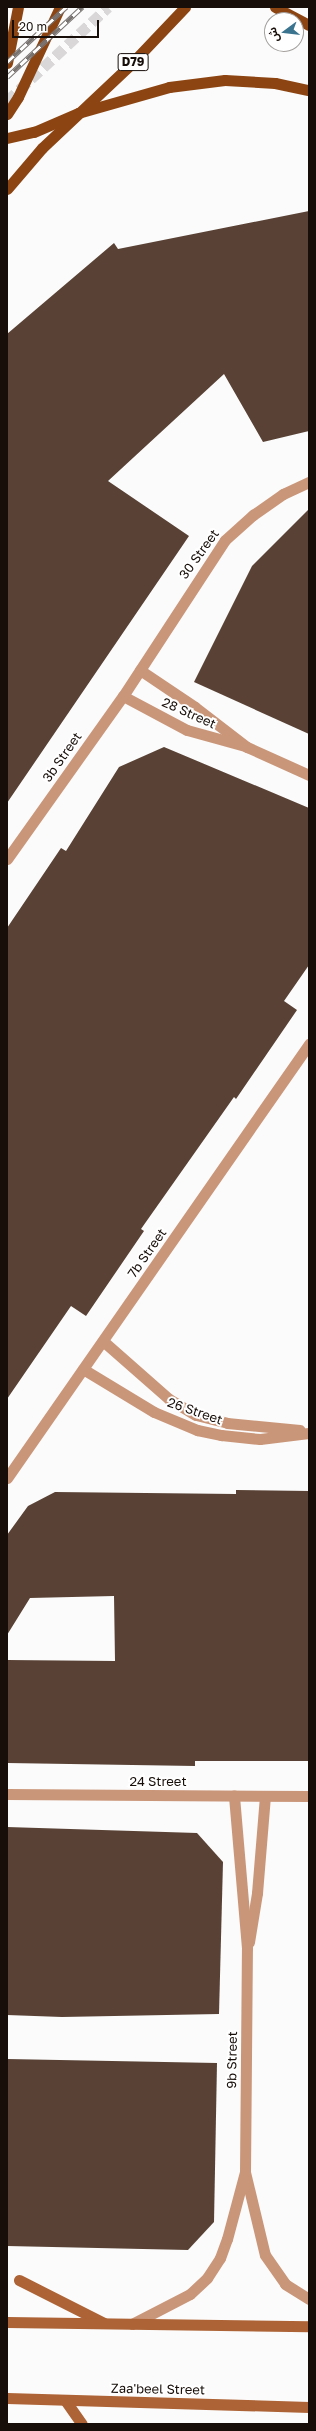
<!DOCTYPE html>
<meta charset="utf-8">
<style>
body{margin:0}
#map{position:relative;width:316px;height:2431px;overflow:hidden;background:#fbfbfb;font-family:"Golos Text","Noto Sans Arabic",sans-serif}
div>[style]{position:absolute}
.building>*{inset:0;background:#594235}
.primary-tunnel>*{height:11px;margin-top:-5.5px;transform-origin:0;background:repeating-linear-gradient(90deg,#d9d7d7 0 11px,transparent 0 16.5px)}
.minor>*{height:11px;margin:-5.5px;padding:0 5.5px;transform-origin:5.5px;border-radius:5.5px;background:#ca9679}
.secondary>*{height:11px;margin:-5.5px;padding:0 5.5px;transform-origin:5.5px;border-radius:5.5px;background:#ad6335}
.primary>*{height:11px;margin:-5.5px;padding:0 5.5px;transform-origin:5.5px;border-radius:5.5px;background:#8c4512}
.rail>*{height:4.5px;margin-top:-2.25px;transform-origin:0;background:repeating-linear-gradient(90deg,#fff 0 9px,#797471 0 18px);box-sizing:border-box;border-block:1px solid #797471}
span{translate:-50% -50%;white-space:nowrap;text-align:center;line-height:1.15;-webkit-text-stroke:4px #fff;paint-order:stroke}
.shield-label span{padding:1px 3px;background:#fff;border:1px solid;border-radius:3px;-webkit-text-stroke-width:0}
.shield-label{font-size:12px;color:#170e09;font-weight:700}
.street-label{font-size:13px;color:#170e09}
.frame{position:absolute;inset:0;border:8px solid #170e09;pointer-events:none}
.north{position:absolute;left:264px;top:12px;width:40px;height:40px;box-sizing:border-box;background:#fff;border:1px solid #a29f9d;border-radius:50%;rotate:255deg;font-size:11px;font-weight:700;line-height:16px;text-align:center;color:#170e09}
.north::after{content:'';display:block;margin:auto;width:14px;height:18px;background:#3b748e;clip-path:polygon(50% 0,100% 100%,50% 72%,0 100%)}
.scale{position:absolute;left:12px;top:20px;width:87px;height:18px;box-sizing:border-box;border:2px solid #170e09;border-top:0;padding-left:5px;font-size:12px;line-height:14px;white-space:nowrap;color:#170e09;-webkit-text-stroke:3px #fff;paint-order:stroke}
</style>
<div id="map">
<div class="building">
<i style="clip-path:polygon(309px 211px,309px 431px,263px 442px,224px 374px,108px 481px,189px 536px,7px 803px,7px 334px,114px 243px,118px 249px)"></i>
<i style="clip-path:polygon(309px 509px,309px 734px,194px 682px,252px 566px)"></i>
<i style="clip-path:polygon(164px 747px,309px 808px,309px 965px,284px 1001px,297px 1010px,236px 1099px,234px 1097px,141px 1229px,144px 1231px,86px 1316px,71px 1306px,7px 1399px,7px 928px,61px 848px,66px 851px,119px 767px)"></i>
<i style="clip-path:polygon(236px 1490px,309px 1491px,309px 1761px,195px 1761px,195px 1766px,7px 1763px,7px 1660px,115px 1661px,114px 1596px,30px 1598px,7px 1635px,7px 1535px,28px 1506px,55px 1492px,236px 1494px)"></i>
<i style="clip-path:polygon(7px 1827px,197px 1833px,223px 1862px,219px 2014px,62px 2017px,7px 2015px)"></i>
<i style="clip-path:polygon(7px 2059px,217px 2063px,214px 2222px,188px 2250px,7px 2246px)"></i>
</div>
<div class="primary-tunnel">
<i style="left:7px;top:101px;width:138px;rotate:-42.9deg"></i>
</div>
<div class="minor">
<i style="left:140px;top:670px;width:66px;rotate:33.9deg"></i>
<i style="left:195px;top:707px;width:66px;rotate:37.6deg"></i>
<i style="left:247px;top:747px;width:68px;rotate:24.3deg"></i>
<i style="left:123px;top:696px;width:72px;rotate:28deg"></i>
<i style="left:187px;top:730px;width:60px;rotate:15.4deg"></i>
<i style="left:7px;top:859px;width:200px;rotate:-54.6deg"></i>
<i style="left:123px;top:696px;width:186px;rotate:-56.8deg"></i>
<i style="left:225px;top:540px;width:38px;rotate:-42deg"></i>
<i style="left:253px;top:515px;width:37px;rotate:-35deg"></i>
<i style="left:283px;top:494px;width:29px;rotate:-25deg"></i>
<i style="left:103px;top:1341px;width:88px;rotate:41.3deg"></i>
<i style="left:169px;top:1399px;width:31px;rotate:31deg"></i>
<i style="left:196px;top:1415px;width:32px;rotate:14deg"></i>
<i style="left:227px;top:1423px;width:73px;rotate:5.5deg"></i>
<i style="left:83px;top:1369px;width:83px;rotate:31.2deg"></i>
<i style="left:154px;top:1412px;width:47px;rotate:22.7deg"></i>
<i style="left:197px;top:1430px;width:25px;rotate:12deg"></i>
<i style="left:221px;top:1435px;width:39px;rotate:6deg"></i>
<i style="left:260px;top:1439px;width:49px;rotate:-7deg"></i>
<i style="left:7px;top:1478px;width:529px;rotate:-55.17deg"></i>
<i style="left:7px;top:1794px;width:302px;rotate:0.4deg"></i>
<i style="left:249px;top:1942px;width:50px;rotate:-80.7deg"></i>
<i style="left:257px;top:1893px;width:97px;rotate:-85.3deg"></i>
<i style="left:245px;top:2172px;width:85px;rotate:76.5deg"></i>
<i style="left:265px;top:2255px;width:35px;rotate:55deg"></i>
<i style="left:285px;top:2284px;width:28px;rotate:32deg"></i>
<i style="left:132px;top:2324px;width:65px;rotate:-27.3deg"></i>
<i style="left:190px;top:2294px;width:23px;rotate:-43deg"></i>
<i style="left:207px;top:2278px;width:24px;rotate:-57deg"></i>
<i style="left:220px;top:2258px;width:20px;rotate:-70deg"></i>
<i style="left:227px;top:2239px;width:69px;rotate:-75deg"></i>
<i style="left:245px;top:2172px;width:224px;rotate:-89.5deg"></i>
<i style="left:247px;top:1948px;width:153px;rotate:-94.9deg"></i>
</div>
<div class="secondary">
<i style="left:19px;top:2280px;width:95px;rotate:26.8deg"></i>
<i style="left:7px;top:2322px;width:302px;rotate:0.8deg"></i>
<i style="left:7px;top:2398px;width:302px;rotate:1.7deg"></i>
<i style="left:65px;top:2400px;width:29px;rotate:55deg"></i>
</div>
<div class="primary">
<i style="left:275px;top:7px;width:38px;rotate:28deg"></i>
<i style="left:7px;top:63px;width:57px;rotate:-78.9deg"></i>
<i style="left:7px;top:114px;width:20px;rotate:-57deg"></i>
<i style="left:18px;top:97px;width:99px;rotate:-65deg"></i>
<i style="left:7px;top:138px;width:28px;rotate:-13deg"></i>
<i style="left:34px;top:132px;width:48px;rotate:-23.4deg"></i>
<i style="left:78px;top:113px;width:95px;rotate:-15.9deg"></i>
<i style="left:169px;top:87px;width:56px;rotate:-7.1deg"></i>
<i style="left:225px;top:80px;width:50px;rotate:3.4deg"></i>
<i style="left:275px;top:83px;width:35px;rotate:12deg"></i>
<i style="left:7px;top:189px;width:54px;rotate:-49.5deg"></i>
<i style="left:42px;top:148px;width:121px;rotate:-43.3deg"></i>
<i style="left:130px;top:65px;width:80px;rotate:-46.5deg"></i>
</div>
<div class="rail">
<i style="left:7px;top:62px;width:81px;rotate:-43deg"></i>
<i style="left:7px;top:77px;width:103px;rotate:-43deg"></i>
</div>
<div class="shield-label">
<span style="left:133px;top:62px">D79</span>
</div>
<div class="street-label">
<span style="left:199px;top:554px;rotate:-54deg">30 Street</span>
<span style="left:189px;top:713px;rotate:24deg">28 Street</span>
<span style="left:62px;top:757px;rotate:-55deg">3b Street</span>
<span style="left:147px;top:1253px;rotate:-55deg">7b Street</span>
<span style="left:195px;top:1411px;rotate:19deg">26 Street</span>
<span style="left:158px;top:1781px">24 Street</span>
<span style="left:232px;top:2060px;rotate:-89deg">9b Street</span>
<span style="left:158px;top:2389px;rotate:1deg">Zaa'beel Street</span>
</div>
<div class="frame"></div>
<div class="north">ش</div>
<div class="scale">20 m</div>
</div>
